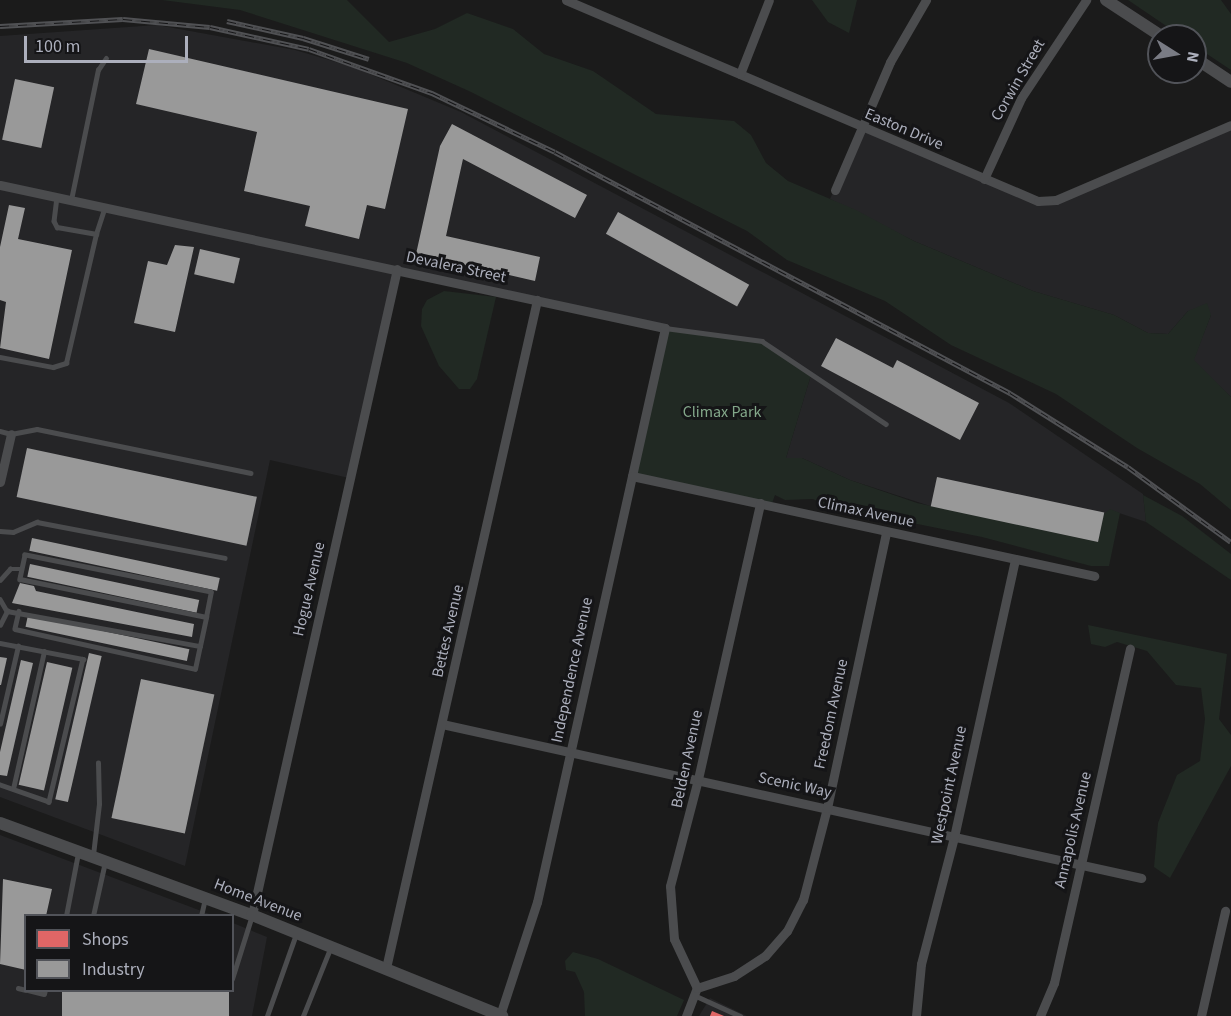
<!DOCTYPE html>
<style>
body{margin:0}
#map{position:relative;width:1231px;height:1016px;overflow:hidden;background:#1b1b1b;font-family:"Source Sans 3",sans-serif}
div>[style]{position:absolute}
.built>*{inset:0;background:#252527}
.green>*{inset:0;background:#212923}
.shops>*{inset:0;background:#e06666}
.industry>*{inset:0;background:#999;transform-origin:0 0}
.service>*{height:4.5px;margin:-2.25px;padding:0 2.25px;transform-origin:2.25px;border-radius:2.25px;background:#4b4c4e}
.minor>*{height:9px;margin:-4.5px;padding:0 4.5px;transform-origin:4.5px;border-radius:4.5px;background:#4b4c4e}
.tertiary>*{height:12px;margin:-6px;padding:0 6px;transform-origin:6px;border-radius:6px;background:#4b4c4e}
.rail>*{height:5px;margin-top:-2.5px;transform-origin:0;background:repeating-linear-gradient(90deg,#151517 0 9px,#505154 0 18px);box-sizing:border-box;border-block:2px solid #505154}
span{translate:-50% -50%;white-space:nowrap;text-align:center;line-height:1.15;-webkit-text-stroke:6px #151517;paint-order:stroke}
.street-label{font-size:16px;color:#acafbc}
.park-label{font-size:16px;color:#83a78a}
.legend{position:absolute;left:24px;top:914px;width:210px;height:78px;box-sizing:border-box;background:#151517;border:2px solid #515359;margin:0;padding:8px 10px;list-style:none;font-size:18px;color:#acafbc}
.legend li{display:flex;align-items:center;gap:12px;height:30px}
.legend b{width:30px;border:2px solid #515359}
.north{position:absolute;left:1147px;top:24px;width:60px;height:60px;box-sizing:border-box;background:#151517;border:2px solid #515359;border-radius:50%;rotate:101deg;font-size:16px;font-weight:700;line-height:24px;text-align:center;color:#acafbc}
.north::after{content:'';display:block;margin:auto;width:21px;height:27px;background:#797b84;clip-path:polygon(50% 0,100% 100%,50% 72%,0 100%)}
.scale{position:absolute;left:24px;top:36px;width:164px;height:27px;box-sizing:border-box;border:3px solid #acafbc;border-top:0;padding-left:8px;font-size:18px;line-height:21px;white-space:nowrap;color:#acafbc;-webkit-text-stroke:4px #151517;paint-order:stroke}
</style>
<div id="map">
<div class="built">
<i style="clip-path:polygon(157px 25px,295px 50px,353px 67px,461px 112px,1009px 403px,1143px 494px,1146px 522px,1110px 510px,1098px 542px,930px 506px,850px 480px,802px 458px,786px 458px,811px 375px,665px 328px,397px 270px,349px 478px,270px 460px,185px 866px,0 797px,0 36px)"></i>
<i style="clip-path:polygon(862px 127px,1047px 202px,1147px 161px,1149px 165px,1231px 129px,1231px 397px,1193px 361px,1211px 315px,1188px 311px,1168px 334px,1148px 333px,1114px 315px,1033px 291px,914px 241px,830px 199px)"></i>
<i style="clip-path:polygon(0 835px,212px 915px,26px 916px,26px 990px,232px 990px,233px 923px,267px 937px,252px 1016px,0 1016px)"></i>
<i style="clip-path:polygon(710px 998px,747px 1016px,699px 1016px)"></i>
</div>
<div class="green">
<i style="clip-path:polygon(162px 0,347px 0,389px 42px,435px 29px,467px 13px,513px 29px,544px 54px,593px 71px,656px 114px,734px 121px,751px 135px,766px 163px,788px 181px,856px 210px,914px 241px,1033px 291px,1114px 315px,1148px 333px,1168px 334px,1188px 311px,1207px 303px,1211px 315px,1194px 360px,1231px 397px,1231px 510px,1200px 484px,1137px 448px,1056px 394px,951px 345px,885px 301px,787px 260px,747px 231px,471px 92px,407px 63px,240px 10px)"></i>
<i style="clip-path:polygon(812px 0,857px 0,849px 33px,828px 22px)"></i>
<i style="clip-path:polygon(1128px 0,1221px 0,1231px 14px,1231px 70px,1195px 46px,1195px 36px,1181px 36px)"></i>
<i style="clip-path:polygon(444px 291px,496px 297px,477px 379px,470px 389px,459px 389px,439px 366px,421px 326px,422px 309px,427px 300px)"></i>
<i style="clip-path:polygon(665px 328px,762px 341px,811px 375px,786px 458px,802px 458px,850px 480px,917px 503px,1098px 542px,1104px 514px,1110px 509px,1120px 513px,1109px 566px,1091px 566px,982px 537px,828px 506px,813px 499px,785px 500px,775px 495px,771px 506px,632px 476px)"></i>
<i style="clip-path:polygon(1143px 495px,1182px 516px,1231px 554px,1231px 580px,1146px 522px)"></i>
<i style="clip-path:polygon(1088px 625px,1227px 654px,1219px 719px,1231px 735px,1231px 766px,1170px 878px,1154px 867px,1158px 823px,1177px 775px,1200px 761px,1205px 719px,1201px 688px,1176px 685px,1147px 651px,1117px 642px,1105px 647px,1091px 644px)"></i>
<i style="clip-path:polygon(573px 952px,598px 959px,684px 1000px,677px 1016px,585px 1016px,584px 992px,575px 972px,566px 970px,565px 961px)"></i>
</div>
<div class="shops">
<i style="clip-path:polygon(712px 1011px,724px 1016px,710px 1016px)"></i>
</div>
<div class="industry">
<i style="clip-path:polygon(149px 49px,408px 109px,385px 209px,367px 205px,359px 239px,305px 226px,310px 206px,244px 191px,257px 132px,136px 104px)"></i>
<i style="left:15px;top:79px;width:40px;height:62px;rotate:12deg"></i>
<i style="clip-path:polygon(452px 124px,587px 195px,575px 218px,463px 159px,446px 236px,540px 257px,535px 281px,416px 254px,440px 146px)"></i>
<i style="clip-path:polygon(9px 205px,25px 208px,18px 239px,72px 250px,49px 359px,0 348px,6px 302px,0 300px,0 247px)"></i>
<i style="left:618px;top:212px;width:150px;height:25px;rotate:29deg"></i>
<i style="clip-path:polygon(175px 245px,194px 247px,175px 332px,134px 323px,148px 261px,167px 265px)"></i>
<i style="left:200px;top:249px;width:41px;height:26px;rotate:13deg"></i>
<i style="clip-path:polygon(836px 338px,893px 368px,897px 360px,979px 403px,960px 440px,821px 366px)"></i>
<i style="left:27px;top:448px;width:235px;height:50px;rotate:12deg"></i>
<i style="left:937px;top:477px;width:171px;height:30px;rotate:12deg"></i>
<i style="left:32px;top:538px;width:192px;height:13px;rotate:12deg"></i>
<i style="left:30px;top:564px;width:173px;height:13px;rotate:12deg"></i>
<i style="clip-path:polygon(20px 583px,34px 586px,36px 591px,194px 624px,192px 637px,12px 603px)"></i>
<i style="left:28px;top:615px;width:165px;height:12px;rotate:12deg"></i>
<i style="left:89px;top:653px;width:13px;height:150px;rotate:13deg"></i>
<i style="clip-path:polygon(0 657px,7px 658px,1px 685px,0 685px)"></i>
<i style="clip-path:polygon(21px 660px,33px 663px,7px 776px,0 775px,0 752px)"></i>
<i style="left:47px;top:662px;width:26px;height:126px;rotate:13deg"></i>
<i style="left:141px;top:679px;width:75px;height:142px;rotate:12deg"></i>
<i style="clip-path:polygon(3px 879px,52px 889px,46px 916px,26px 916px,26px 970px,0 964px)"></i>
<i style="left:62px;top:990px;width:167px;height:26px"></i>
</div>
<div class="service">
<i style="left:57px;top:197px;width:24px;rotate:97deg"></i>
<i style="left:54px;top:221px;width:7px;rotate:63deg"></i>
<i style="left:57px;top:227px;width:40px;rotate:10deg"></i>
<i style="left:96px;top:234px;width:28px;rotate:-72deg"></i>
<i style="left:71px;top:200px;width:133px;rotate:-78.3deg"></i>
<i style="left:98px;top:70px;width:14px;rotate:-56deg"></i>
<i style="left:665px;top:328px;width:98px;rotate:7.6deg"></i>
<i style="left:762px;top:341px;width:149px;rotate:33.8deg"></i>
<i style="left:0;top:357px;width:54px;rotate:10.7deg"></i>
<i style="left:53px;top:367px;width:14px;rotate:-17deg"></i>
<i style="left:66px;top:363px;width:132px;rotate:-76.9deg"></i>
<i style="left:0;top:431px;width:11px;rotate:15deg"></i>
<i style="left:11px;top:434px;width:26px;rotate:-11deg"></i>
<i style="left:37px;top:429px;width:218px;rotate:11.6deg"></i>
<i style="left:0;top:531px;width:13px;rotate:4deg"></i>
<i style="left:13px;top:532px;width:26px;rotate:-23deg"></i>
<i style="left:37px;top:522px;width:191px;rotate:10.8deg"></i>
<i style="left:0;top:580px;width:15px;rotate:-48deg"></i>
<i style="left:10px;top:569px;width:12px"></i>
<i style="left:0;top:599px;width:14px;rotate:60deg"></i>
<i style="left:7px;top:611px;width:196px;rotate:10.3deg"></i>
<i style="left:200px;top:646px;width:30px;rotate:-78deg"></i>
<i style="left:206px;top:617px;width:25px;rotate:-79deg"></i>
<i style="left:211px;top:592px;width:190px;rotate:-168.7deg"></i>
<i style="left:25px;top:555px;width:25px;rotate:102deg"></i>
<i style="left:20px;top:579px;width:190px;rotate:11.5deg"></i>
<i style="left:19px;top:611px;width:18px;rotate:103deg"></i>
<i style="left:15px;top:629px;width:184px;rotate:12.5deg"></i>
<i style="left:195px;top:669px;width:24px;rotate:-78deg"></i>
<i style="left:0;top:625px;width:16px;rotate:-63deg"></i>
<i style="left:0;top:643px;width:85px;rotate:10.9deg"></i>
<i style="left:83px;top:659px;width:147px;rotate:103.4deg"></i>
<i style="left:49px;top:802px;width:52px;rotate:-160.9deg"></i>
<i style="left:0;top:724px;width:80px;rotate:-77deg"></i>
<i style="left:13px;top:789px;width:141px;rotate:-77.3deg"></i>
<i style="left:93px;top:855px;width:51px;rotate:-83.3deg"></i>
<i style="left:99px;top:804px;width:41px;rotate:-91.4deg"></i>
<i style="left:66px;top:916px;width:64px;rotate:-79.2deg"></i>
<i style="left:93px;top:916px;width:55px;rotate:-77.5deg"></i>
<i style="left:201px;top:916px;width:18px;rotate:-77deg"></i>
<i style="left:232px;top:979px;width:67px;rotate:-72.6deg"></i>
<i style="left:18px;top:988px;width:8px;rotate:14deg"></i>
<i style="left:28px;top:990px;width:16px;rotate:14deg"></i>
<i style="left:44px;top:994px;width:4px;rotate:-76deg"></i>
<i style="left:694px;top:995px;width:51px;rotate:24.5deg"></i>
<i style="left:267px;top:1016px;width:87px;rotate:-70.5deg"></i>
<i style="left:303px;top:1016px;width:72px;rotate:-68.1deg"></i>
</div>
<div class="minor">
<i style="left:566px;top:0;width:513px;rotate:23.07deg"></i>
<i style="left:1038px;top:201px;width:18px;rotate:-3deg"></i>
<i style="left:1056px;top:200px;width:190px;rotate:-23.2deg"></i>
<i style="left:740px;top:74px;width:79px;rotate:-68.6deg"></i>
<i style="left:984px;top:179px;width:89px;rotate:-65.4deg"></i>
<i style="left:1021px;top:98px;width:118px;rotate:-56.4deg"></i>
<i style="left:0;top:185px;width:680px;rotate:12.14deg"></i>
<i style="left:665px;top:328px;width:588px;rotate:102.57deg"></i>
<i style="left:537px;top:902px;width:119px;rotate:108.1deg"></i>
<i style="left:835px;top:190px;width:139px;rotate:-66.7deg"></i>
<i style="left:890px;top:62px;width:72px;rotate:-59.9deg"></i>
<i style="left:632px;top:476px;width:473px;rotate:12.2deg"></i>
<i style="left:0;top:482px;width:49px;rotate:-77.1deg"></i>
<i style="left:442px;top:724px;width:716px;rotate:12.42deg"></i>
<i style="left:252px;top:915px;width:662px;rotate:-77.35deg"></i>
<i style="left:386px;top:968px;width:685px;rotate:-77.26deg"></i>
<i style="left:697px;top:988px;width:39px;rotate:-18deg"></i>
<i style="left:734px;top:976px;width:37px;rotate:-33deg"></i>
<i style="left:765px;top:956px;width:33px;rotate:-49deg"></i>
<i style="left:787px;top:931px;width:35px;rotate:-63deg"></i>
<i style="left:803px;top:900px;width:95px;rotate:-75.4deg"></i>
<i style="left:827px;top:808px;width:281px;rotate:-77.9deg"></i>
<i style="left:686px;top:1016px;width:30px;rotate:-69deg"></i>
<i style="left:697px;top:988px;width:54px;rotate:-115.1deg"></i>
<i style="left:674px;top:939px;width:53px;rotate:-94.3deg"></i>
<i style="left:670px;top:886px;width:111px;rotate:-75.3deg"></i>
<i style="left:698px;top:779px;width:283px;rotate:-77.3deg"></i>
<i style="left:916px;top:1016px;width:52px;rotate:-84.5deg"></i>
<i style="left:921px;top:964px;width:131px;rotate:-75.4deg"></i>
<i style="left:954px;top:837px;width:284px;rotate:-77.6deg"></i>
<i style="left:1040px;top:1016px;width:36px;rotate:-67deg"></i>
<i style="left:1054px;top:983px;width:343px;rotate:-77.2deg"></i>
<i style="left:1201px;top:1016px;width:108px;rotate:-77.1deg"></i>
</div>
<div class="tertiary">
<i style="left:1106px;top:0;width:66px;rotate:33.2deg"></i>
<i style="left:1195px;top:58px;width:43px;rotate:33.7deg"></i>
<i style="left:0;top:823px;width:268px;rotate:20.1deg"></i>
<i style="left:252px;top:915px;width:270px;rotate:22deg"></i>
</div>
<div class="rail">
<i style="left:227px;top:21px;width:78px;rotate:12.6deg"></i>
<i style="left:303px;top:38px;width:69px;rotate:17.7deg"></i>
<i style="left:0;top:26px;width:123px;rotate:-3.3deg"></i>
<i style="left:123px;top:19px;width:87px;rotate:5.3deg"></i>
<i style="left:210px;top:27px;width:101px;rotate:12.5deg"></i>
<i style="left:309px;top:49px;width:131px;rotate:19.7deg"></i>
<i style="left:432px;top:93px;width:136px;rotate:25.6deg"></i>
<i style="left:555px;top:152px;width:515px;rotate:27.91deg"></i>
<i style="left:1010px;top:393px;width:139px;rotate:32.1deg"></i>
<i style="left:1128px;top:467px;width:127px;rotate:36.1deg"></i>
</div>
<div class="street-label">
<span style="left:1018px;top:80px;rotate:-60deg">Corwin Street</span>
<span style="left:904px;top:129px;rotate:23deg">Easton Drive</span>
<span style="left:456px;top:267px;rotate:12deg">Devalera Street</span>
<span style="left:866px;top:512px;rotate:12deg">Climax Avenue</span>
<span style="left:309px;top:589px;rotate:-77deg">Hogue Avenue</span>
<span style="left:448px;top:631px;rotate:-77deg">Bettes Avenue</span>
<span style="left:572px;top:670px;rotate:-78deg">Independence Avenue</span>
<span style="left:831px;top:714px;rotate:-78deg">Freedom Avenue</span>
<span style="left:687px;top:759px;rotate:-78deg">Belden Avenue</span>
<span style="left:795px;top:785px;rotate:12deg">Scenic Way</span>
<span style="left:949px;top:785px;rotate:-78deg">Westpoint Avenue</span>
<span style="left:1073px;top:830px;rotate:-77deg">Annapolis Avenue</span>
<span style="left:258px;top:900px;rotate:21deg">Home Avenue</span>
</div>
<div class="park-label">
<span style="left:722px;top:412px">Climax Park</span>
</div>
<ul class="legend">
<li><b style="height:16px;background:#e06666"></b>Shops</li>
<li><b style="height:16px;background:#999"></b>Industry</li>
</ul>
<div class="north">N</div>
<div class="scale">100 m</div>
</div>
